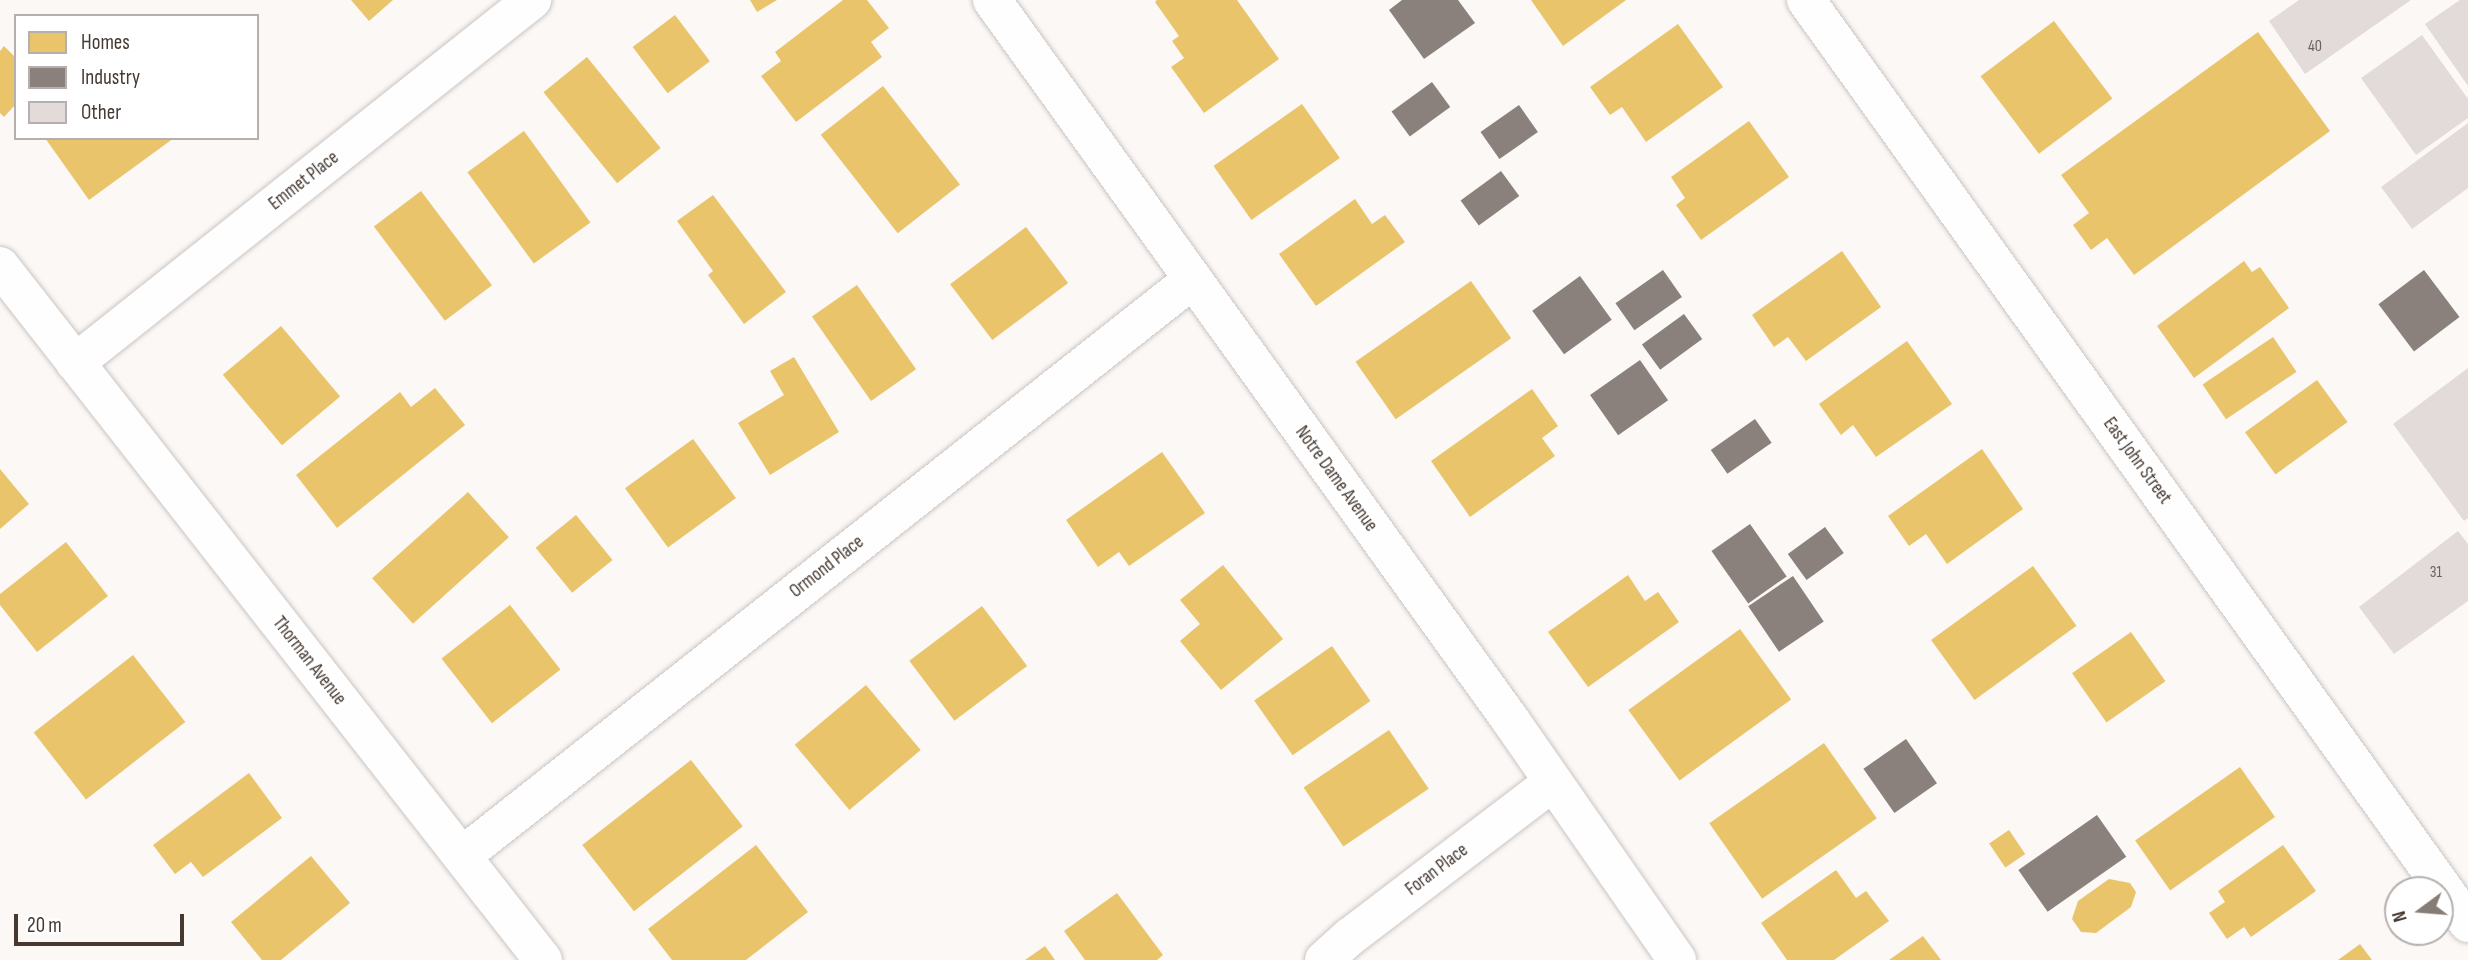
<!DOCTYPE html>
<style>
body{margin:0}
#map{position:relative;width:2468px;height:960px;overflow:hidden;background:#fbf8f6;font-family:"Sofia Sans Condensed",sans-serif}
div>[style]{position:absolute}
.homes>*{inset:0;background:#e9c46a;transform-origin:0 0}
.industry>*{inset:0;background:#8a817c;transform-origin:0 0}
.building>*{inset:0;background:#e3dbd9}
.roads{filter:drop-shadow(0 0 2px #ccc5c1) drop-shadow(0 0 2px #ccc5c1)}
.street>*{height:38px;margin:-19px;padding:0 19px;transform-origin:19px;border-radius:19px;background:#fefefe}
span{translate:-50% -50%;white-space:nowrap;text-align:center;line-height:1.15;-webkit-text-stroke:7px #fff;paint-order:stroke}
.number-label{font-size:16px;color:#6c625b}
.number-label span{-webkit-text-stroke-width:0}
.street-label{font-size:19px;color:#453931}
.legend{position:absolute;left:14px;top:14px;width:245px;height:126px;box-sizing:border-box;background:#fff;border:2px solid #b5b0ad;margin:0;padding:9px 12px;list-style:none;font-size:21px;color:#453931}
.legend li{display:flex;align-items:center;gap:14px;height:35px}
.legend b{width:35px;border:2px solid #b5b0ad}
.north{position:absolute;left:2384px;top:876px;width:70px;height:70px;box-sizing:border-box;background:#fff;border:2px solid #b5b0ad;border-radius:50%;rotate:254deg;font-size:19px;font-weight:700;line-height:28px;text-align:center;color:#453931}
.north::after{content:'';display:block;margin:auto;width:24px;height:32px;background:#857c76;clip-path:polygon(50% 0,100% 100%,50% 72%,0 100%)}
.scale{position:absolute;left:14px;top:914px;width:170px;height:32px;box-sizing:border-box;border:4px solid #453931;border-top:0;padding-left:9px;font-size:21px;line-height:24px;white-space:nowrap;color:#453931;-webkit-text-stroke:5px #fff;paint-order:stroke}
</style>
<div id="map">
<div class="homes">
<i style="clip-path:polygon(351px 0,393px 0,369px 21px)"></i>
<i style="clip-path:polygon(750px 0,777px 0,757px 12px)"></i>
<i style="clip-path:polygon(843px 0,867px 0,889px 28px,871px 42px,882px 57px,796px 122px,761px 76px,781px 61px,775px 52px)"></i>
<i style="clip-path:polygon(1157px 0,1237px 0,1279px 59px,1204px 113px,1171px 67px,1184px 58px,1172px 41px,1179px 36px,1155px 2px)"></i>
<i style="clip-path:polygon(1531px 0,1626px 0,1563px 46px)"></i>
<i style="left:675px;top:15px;width:58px;height:53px;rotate:53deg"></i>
<i style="left:2054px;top:21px;width:97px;height:92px;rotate:53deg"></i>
<i style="clip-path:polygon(1678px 24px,1723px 87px,1646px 142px,1622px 107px,1610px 115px,1590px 87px)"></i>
<i style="clip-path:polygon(2258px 32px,2330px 131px,2134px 275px,2107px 238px,2091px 250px,2073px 225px,2089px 213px,2061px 175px)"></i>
<i style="clip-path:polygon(4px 46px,16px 58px,16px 104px,4px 117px,0 113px,0 51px)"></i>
<i style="left:587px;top:57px;width:117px;height:56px;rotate:51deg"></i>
<i style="left:883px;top:86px;width:125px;height:79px;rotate:52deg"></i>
<i style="left:1302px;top:104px;width:66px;height:108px;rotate:55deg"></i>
<i style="clip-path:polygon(1749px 121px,1789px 177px,1701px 240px,1676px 205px,1685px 198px,1671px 177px)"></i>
<i style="left:524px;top:131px;width:113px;height:70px;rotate:54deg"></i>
<i style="clip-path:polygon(45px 138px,174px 138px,89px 200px)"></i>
<i style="left:421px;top:191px;width:118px;height:59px;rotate:53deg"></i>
<i style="clip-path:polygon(713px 195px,786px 292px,744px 324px,708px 275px,713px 271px,677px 221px)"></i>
<i style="clip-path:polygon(1355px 199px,1372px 224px,1385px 215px,1405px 242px,1316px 306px,1279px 254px)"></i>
<i style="left:1026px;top:227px;width:70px;height:95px;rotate:53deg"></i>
<i style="clip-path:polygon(1842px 251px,1881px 307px,1806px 361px,1788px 337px,1774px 347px,1752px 315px)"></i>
<i style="clip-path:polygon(2244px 261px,2252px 272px,2260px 267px,2289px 308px,2194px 378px,2157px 326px)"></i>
<i style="left:1471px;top:281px;width:70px;height:141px;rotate:55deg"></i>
<i style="left:857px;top:285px;width:103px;height:55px;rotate:55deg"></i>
<i style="left:281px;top:326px;width:92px;height:76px;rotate:50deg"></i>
<i style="left:2273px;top:337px;width:42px;height:85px;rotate:56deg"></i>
<i style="clip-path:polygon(1907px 341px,1952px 404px,1876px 457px,1853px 425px,1841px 435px,1819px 404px)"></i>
<i style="clip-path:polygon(794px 357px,839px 432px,770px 475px,738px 423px,784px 395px,770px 371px)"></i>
<i style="left:2317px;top:380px;width:52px;height:89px;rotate:54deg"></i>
<i style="clip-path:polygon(435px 388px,465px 425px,337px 528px,296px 475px,400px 392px,411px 407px)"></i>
<i style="clip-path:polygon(1532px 389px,1558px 426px,1542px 438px,1555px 456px,1470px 517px,1431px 461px)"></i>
<i style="left:693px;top:439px;width:73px;height:84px;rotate:54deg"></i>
<i style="clip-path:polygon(1982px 449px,2023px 509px,1947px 564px,1926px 534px,1909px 546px,1888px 516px)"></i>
<i style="clip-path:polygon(1162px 452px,1205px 513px,1129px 566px,1119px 552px,1098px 567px,1066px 520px)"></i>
<i style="clip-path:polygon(0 469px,29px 504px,0 529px)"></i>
<i style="left:468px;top:492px;width:61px;height:129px;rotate:48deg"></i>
<i style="left:576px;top:515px;width:58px;height:52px;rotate:51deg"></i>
<i style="clip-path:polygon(66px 542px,108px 596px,37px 652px,0 605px,0 594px)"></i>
<i style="clip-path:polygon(1223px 565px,1283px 639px,1221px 690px,1180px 641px,1200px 624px,1180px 600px)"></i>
<i style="left:2033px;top:566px;width:74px;height:126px;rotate:54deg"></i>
<i style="clip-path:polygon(1628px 575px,1645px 601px,1658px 592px,1679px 622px,1588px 687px,1548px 632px)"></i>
<i style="left:510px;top:605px;width:82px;height:87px;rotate:52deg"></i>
<i style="left:982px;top:606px;width:75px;height:91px;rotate:53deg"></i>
<i style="left:1740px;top:629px;width:87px;height:138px;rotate:54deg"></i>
<i style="left:2131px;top:632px;width:60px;height:72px;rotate:55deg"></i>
<i style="left:1332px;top:646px;width:67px;height:95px;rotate:55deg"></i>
<i style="left:133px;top:655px;width:85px;height:126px;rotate:52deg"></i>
<i style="left:866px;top:685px;width:85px;height:93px;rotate:50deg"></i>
<i style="left:1389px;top:730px;width:71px;height:103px;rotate:56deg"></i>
<i style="left:1824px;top:743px;width:92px;height:140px;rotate:55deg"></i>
<i style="left:691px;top:760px;width:84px;height:138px;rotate:52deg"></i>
<i style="left:2240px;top:767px;width:61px;height:128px;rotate:55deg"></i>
<i style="clip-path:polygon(249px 773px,282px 818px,203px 877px,191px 862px,175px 874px,153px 845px)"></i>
<i style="left:2009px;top:830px;width:29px;height:24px;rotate:56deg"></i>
<i style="clip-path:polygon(756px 845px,808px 912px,746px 960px,672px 960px,648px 929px)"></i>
<i style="clip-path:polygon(2283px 845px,2316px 891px,2251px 937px,2244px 927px,2227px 939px,2209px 913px,2225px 902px,2218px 891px)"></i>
<i style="clip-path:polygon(311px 856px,350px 903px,281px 960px,262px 960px,231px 922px)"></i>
<i style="clip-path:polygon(1836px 870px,1856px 898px,1866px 891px,1889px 921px,1834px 960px,1787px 960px,1761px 923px)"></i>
<i style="clip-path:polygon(2109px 879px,2130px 883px,2136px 892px,2131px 907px,2096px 933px,2081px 932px,2072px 919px,2078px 901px)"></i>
<i style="clip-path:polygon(1117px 893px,1163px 955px,1157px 960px,1085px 960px,1064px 931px)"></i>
<i style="clip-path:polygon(1923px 936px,1941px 960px,1889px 960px)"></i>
<i style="clip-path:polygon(2360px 944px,2372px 960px,2338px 960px)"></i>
<i style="clip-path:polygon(1045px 946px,1055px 960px,1025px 960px)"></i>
</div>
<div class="industry">
<i style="clip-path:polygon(1402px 0,1458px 0,1475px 23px,1424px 59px,1389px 10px)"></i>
<i style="left:1432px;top:82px;width:31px;height:50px;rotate:54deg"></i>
<i style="left:1519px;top:105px;width:33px;height:47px;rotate:55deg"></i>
<i style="left:1501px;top:171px;width:31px;height:50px;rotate:54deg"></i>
<i style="left:1663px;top:270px;width:33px;height:58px;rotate:55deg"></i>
<i style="left:2424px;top:270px;width:59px;height:57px;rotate:53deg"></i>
<i style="left:1580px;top:276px;width:54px;height:59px;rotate:54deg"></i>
<i style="left:1684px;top:314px;width:31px;height:52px;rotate:54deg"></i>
<i style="left:1640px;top:360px;width:49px;height:61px;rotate:55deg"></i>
<i style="left:1755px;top:419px;width:29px;height:54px;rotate:55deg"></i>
<i style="left:1750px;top:524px;width:64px;height:47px;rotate:55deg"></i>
<i style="left:1825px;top:527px;width:32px;height:46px;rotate:54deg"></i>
<i style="left:1793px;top:576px;width:55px;height:54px;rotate:56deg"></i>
<i style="left:1906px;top:739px;width:54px;height:52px;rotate:55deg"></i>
<i style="left:2097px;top:815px;width:51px;height:96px;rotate:55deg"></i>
</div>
<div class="building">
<i style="clip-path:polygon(2299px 0,2411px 0,2305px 74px,2269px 21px)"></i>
<i style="clip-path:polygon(2460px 0,2468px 0,2468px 86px,2425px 24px)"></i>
<i style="clip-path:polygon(2422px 35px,2468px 99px,2468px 118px,2416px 155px,2361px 78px)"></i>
<i style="clip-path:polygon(2468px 123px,2468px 188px,2412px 229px,2381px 187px)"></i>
<i style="clip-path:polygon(2468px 368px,2468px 518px,2464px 521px,2393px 424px)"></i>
<i style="clip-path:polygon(2458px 531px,2468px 544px,2468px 601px,2394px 654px,2359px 607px)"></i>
</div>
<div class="roads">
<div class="street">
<i style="left:992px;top:0;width:888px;rotate:54.25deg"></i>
<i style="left:1511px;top:721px;width:291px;rotate:55.2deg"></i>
<i style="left:1806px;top:0;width:1136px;rotate:54.35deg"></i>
<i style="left:0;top:266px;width:881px;rotate:51.96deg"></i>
<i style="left:75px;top:363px;width:584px;rotate:-38.46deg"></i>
<i style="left:462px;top:856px;width:930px;rotate:-38.27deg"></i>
<i style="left:1324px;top:960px;width:36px;rotate:-42deg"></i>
<i style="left:1351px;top:936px;width:253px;rotate:-37.3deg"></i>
</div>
</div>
<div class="number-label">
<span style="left:2315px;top:47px">40</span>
<span style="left:2436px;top:573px">31</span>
</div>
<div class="street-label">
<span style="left:304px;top:181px;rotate:-38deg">Emmet Place</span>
<span style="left:2137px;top:461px;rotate:54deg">East John Street</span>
<span style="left:1336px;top:479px;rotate:54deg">Notre Dame Avenue</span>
<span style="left:827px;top:567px;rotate:-38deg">Ormond Place</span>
<span style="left:309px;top:661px;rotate:52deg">Thorman Avenue</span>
<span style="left:1437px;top:870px;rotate:-37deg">Foran Place</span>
</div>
<ul class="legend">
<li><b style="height:19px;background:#e9c46a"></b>Homes</li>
<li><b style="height:19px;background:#8a817c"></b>Industry</li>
<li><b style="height:19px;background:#e3dbd9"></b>Other</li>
</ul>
<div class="north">N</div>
<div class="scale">20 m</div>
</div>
